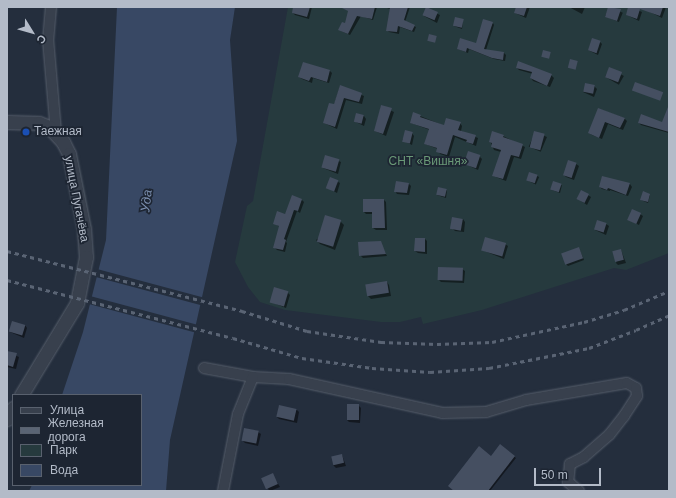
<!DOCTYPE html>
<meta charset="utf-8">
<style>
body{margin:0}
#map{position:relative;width:676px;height:498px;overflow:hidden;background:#242e3d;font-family:Helvetica,sans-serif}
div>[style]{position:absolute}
.green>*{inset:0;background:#263a3e}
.water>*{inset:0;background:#384864}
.pier>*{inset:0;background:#242e3d;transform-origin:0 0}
.shadow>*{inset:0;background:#0007;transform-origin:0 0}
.building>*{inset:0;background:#454f61;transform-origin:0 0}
.roads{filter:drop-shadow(0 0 1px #565e6b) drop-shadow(0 0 1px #565e6b)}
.minor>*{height:10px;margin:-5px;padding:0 5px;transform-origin:5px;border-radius:5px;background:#38404d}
.tertiary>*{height:13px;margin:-6.5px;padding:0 6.5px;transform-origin:6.5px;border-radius:6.5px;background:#38404d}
.rail>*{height:2.5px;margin-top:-1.25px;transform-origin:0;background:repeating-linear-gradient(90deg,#5a6474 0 4px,transparent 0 8px)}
.dots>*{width:11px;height:11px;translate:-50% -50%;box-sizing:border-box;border:2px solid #1d2532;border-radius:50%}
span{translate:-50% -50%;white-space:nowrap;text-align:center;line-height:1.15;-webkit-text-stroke:3.5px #1d2532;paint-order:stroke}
.poi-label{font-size:12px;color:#b3bbc8}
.left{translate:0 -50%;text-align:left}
.park-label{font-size:12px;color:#6a9977}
.street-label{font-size:12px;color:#b3bbc8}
.water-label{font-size:13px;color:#7c90b0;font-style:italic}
.frame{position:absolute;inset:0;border:8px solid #b3bbc8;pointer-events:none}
.legend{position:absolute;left:12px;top:394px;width:130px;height:92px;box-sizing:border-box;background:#1d2532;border:1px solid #59616e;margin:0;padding:5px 7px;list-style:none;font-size:12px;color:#b3bbc8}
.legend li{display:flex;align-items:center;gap:8px;height:20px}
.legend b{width:20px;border:1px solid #59616e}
.north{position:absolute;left:12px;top:12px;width:40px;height:40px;-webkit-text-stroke:3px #1d2532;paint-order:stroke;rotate:127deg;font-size:11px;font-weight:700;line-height:16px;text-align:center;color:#b3bbc8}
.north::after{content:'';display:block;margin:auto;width:14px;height:18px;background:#b3bbc8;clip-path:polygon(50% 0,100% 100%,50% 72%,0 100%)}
.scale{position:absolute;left:534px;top:468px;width:67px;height:18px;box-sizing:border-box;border:2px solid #b3bbc8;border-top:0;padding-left:5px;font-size:12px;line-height:14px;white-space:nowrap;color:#b3bbc8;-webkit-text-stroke:3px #1d2532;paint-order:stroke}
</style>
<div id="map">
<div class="green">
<i style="clip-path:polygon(288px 7px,669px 7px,669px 253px,626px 270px,614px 268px,482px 310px,423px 324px,421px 317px,400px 322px,381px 322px,285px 310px,260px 302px,248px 287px,235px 262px,247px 206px,253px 201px)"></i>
</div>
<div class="water">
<i style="clip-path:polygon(117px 7px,235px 7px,230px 40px,237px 141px,170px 440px,166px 491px,29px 491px,32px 485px,141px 485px,141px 395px,62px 395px,83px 332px,106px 240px)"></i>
</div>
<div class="pier">
<i style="left:97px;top:269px;width:111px;height:8px;rotate:15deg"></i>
<i style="left:90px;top:296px;width:111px;height:8px;rotate:15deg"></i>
</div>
<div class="shadow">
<i style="clip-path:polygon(294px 7px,312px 7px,309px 19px,295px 15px,293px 13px)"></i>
<i style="clip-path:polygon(350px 7px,377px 7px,373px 20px,361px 16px,350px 35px,341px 31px,346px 24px)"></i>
<i style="clip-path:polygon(384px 7px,410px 7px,405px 22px,416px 27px,414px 32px,400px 27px,399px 34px,389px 32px,387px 30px,390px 9px)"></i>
<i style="clip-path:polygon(517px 7px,530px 7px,526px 18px,515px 13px)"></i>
<i style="clip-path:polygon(569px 7px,585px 7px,582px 14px)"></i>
<i style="left:609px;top:7px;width:15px;height:10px;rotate:23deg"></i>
<i style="clip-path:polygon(630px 7px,642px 12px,639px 21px,627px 15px)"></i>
<i style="clip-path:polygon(652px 7px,666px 7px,662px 18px,650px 12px)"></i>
<i style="clip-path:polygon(427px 9px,440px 15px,437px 23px,424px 16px)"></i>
<i style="clip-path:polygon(463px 20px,462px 29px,454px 26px)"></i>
<i style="clip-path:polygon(493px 23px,494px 25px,486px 50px,504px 53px,506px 55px,505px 61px,494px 59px,469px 49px,468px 53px,458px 49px,477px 44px)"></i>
<i style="clip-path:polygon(600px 42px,602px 44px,598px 55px,588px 50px)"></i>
<i style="clip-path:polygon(304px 63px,330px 71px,332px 73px,329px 83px,313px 78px,312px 83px,302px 79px,299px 77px)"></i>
<i style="clip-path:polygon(517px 68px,551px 75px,554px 78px,550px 87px,533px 81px,531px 78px,533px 74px,519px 70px)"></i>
<i style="left:610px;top:68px;width:16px;height:10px;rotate:30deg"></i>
<i style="clip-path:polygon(340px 86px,364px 96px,362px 104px,346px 100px,337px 129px,324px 123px,334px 105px)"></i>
<i style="clip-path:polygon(594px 86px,597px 89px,594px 97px,583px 92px)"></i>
<i style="clip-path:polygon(381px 106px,394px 112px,386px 136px,375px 131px)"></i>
<i style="clip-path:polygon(599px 109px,624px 118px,627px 121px,623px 130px,608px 124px,602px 139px,592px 135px,589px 133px)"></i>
<i style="clip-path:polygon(364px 116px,366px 119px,364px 126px,354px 121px)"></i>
<i style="clip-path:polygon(420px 116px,445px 126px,460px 123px,462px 126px,461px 131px,478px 138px,476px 146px,455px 137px,449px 157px,440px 154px,438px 149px,425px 144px,430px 130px,411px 123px)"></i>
<i style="clip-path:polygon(665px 117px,669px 118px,669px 133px,641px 125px,639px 123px,663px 124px)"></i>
<i style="left:535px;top:132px;width:13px;height:16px;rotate:23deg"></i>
<i style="clip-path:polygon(412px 133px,414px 136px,412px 145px,402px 140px)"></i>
<i style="clip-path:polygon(503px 136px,525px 147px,521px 159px,514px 157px,506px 181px,493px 176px,501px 152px,494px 150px,490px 141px)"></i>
<i style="clip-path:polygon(326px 156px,341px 162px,338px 174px,323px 168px)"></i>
<i style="clip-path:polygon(479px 156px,482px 159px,478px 170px,465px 164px)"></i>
<i style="clip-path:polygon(576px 164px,579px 166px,574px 180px,566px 177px,564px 175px)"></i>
<i style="left:530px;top:173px;width:10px;height:8px;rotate:24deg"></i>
<i style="clip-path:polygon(331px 178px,340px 183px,337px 193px,328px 188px)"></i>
<i style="clip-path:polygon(408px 183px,411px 186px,409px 195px,397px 194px,395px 191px)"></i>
<i style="clip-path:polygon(630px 184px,632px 187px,628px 196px,610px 190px,610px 191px,602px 189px,600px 187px)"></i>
<i style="clip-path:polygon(562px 185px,560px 193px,552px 190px)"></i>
<i style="clip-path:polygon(447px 190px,446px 198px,437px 195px)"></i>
<i style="clip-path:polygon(581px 191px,591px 197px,587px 205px,578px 199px)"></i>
<i style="clip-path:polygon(650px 195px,648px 203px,641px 200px)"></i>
<i style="clip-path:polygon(302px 200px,304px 202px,300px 213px,297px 211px,286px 242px,287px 243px,285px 252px,277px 250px,275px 248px,280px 227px,274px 223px)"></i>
<i style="clip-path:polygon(384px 200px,386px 202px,387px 230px,376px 230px,373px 228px,373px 214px,366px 214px,364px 212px)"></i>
<i style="clip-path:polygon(640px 214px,643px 216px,639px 225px,629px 220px)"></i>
<i style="clip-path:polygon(463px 219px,465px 222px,464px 232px,455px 231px,452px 228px)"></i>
<i style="clip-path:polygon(340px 221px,344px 225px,335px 250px,320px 244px,316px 240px)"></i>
<i style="clip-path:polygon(606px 224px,609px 226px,606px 235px,595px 230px)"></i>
<i style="clip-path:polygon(425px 239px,427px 241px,427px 254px,418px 253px,415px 251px)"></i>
<i style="clip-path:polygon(380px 242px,387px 256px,363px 258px,360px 255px)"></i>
<i style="clip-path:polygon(505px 244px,508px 246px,504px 259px,482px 250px)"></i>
<i style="clip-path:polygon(579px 248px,584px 260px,568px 266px,565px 263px)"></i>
<i style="clip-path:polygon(621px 250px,626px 263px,618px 265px,616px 263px)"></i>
<i style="clip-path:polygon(462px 269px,465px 271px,464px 283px,441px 282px,439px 280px)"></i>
<i style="clip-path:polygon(387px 282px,389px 285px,391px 296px,371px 299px,368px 296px)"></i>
<i style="clip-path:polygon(287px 292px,290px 295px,286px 308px,271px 302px)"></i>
<i style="clip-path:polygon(25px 325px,27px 328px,24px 338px,10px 332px)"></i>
<i style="clip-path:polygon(7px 352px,19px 357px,16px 369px,7px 367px)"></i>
<i style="clip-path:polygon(358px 405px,361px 408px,360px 423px,349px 422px,347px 420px)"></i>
<i style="clip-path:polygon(279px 406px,297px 410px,299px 412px,297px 423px,279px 419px,277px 417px)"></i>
<i style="clip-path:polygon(258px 432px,261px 434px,258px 446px,245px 443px,243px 441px)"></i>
<i style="clip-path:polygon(500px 446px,516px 458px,490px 491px,455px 491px,491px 458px)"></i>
<i style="clip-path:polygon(342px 455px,346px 466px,336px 468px,333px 465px)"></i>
<i style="clip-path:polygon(273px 475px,280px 487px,270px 491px,268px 489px)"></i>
</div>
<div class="building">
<i style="clip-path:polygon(293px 7px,310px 7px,307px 17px,292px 13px)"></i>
<i style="clip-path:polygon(340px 7px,375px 7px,372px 19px,357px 16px,348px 34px,338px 30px,342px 22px,345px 23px,348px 11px)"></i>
<i style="clip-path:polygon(390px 7px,408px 7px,404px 20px,415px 25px,412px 31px,398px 26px,397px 32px,386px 31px)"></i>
<i style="left:426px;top:7px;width:13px;height:9px;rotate:23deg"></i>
<i style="clip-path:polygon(516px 7px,527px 7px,524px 16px,514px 13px)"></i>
<i style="clip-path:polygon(608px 7px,621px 9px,617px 21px,605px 17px)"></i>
<i style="clip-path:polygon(628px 7px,637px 8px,663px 7px,660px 16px,640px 9px,637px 19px,626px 15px)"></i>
<i style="left:455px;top:17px;width:9px;height:9px;rotate:13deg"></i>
<i style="clip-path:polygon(483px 19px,493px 22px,484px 49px,504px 52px,503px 60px,492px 58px,467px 48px,466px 52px,457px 49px,460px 38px,476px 43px)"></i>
<i style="left:429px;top:34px;width:8px;height:7px;rotate:14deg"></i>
<i style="left:592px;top:38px;width:9px;height:13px;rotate:18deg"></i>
<i style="left:543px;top:50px;width:8px;height:7px;rotate:14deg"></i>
<i style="left:570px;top:59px;width:8px;height:9px;rotate:14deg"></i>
<i style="clip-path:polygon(518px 61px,552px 74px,547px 86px,530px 78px,532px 72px,516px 68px)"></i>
<i style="clip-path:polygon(303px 62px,330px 70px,327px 82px,311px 77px,309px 81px,298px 77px)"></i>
<i style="left:609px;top:67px;width:14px;height:11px;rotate:21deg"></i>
<i style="left:635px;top:82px;width:30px;height:9px;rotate:20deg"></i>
<i style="left:585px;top:83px;width:10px;height:9px;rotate:11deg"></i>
<i style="clip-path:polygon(340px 85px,362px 93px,359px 102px,344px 98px,335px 127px,323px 123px,329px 103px,334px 104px)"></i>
<i style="clip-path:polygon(381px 105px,392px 108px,383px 134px,374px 131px)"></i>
<i style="clip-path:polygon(668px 107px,669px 132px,638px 123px,641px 114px,662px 122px)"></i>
<i style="clip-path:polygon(598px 108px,625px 118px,620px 128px,605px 122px,599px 138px,588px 133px)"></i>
<i style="clip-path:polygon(413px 112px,421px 115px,420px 117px,444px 125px,446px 118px,461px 122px,458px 130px,476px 135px,473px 144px,466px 142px,467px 140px,453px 135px,447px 155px,436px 152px,437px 148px,424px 144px,429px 129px,410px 123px)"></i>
<i style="left:356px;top:113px;width:8px;height:9px;rotate:14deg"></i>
<i style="left:405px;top:130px;width:8px;height:12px;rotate:14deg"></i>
<i style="clip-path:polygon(492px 131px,504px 135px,503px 137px,523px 144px,519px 157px,511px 155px,503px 179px,492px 176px,501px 150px,491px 147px,492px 143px,489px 142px)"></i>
<i style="left:534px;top:131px;width:11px;height:17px;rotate:15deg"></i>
<i style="left:468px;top:151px;width:13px;height:14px;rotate:18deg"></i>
<i style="left:325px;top:155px;width:15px;height:13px;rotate:16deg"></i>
<i style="left:568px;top:160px;width:9px;height:16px;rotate:18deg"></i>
<i style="left:529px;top:172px;width:9px;height:9px;rotate:18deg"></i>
<i style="clip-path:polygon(602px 176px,630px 183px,626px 195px,608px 188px,607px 190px,599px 187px)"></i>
<i style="left:330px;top:177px;width:9px;height:12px;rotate:21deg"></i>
<i style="clip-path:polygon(396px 181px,409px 183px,407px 193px,394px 192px)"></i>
<i style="left:553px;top:181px;width:9px;height:9px;rotate:18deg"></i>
<i style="left:438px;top:187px;width:9px;height:8px;rotate:13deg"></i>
<i style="left:581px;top:190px;width:9px;height:10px;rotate:27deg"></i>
<i style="clip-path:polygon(643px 191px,650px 194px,648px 202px,640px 200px)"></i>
<i style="clip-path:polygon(292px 195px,302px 199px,298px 211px,294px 210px,284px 239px,286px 240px,283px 250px,273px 248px,279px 226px,273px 224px,277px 211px,285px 214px)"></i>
<i style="clip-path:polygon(363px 199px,384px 199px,385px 228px,372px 228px,372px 212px,363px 212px)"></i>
<i style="left:632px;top:209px;width:10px;height:12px;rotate:24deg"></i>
<i style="left:325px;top:215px;width:17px;height:28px;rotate:17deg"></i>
<i style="left:452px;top:217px;width:11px;height:12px;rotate:10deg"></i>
<i style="left:597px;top:220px;width:10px;height:10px;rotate:17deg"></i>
<i style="left:485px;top:237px;width:22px;height:14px;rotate:16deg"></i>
<i style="clip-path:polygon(415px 238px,425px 238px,425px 252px,414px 251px)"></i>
<i style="clip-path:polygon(381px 241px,386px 254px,359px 256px,358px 242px)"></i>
<i style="left:579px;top:247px;width:12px;height:19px;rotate:70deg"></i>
<i style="left:621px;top:249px;width:11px;height:9px;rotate:75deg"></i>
<i style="left:438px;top:267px;width:25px;height:13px;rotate:2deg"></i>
<i style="left:387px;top:281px;width:12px;height:22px;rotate:81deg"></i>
<i style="left:274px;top:287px;width:15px;height:16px;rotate:16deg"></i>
<i style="left:12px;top:321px;width:14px;height:11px;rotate:17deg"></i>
<i style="clip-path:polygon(7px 351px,17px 353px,13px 367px,7px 365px)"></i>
<i style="left:347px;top:404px;width:12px;height:16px"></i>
<i style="left:279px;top:405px;width:18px;height:12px;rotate:13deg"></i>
<i style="left:244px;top:428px;width:15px;height:13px;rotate:11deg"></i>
<i style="clip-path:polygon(500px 444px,515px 456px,488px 491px,454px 491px,448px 486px,479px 446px,491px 456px)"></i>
<i style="left:342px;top:454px;width:9px;height:11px;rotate:77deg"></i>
<i style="left:273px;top:473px;width:12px;height:13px;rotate:66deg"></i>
</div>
<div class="roads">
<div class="minor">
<i style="left:51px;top:7px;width:32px;rotate:95deg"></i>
<i style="left:48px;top:39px;width:94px;rotate:85.1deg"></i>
<i style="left:204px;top:368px;width:50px;rotate:10.4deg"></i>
<i style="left:253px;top:377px;width:36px;rotate:3deg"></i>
<i style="left:289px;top:379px;width:157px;rotate:12.5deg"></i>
<i style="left:442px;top:413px;width:44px;rotate:-1.3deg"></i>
<i style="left:486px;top:412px;width:42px;rotate:-16.7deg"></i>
<i style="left:526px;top:400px;width:102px;rotate:-9.6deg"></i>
<i style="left:627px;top:383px;width:10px;rotate:29deg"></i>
<i style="left:636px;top:388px;width:8px;rotate:83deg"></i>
<i style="left:637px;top:396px;width:24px;rotate:123deg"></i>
<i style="left:624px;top:416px;width:24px;rotate:128deg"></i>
<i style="left:609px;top:435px;width:33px;rotate:139deg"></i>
<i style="left:584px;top:457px;width:16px;rotate:153deg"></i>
<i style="left:570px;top:464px;width:18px;rotate:96deg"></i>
<i style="left:568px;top:482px;width:14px;rotate:39deg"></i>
<i style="left:223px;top:491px;width:78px;rotate:-79deg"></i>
<i style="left:238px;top:414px;width:40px;rotate:-68deg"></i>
</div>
<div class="tertiary">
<i style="left:7px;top:122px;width:32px;rotate:2deg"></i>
<i style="left:39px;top:123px;width:11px;rotate:22deg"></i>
<i style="left:49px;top:127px;width:21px;rotate:47deg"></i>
<i style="left:63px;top:142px;width:13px;rotate:63deg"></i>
<i style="left:69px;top:154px;width:76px;rotate:78.7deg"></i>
<i style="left:84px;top:229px;width:28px;rotate:86deg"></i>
<i style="left:86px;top:257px;width:47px;rotate:101.1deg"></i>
<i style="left:77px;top:303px;width:108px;rotate:121.3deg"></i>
<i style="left:7px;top:419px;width:13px;rotate:-61deg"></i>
</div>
</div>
<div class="rail">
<i style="left:7px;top:251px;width:243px;rotate:14.3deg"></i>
<i style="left:242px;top:311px;width:68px;rotate:17.1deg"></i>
<i style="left:307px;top:331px;width:75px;rotate:8.5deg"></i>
<i style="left:381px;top:342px;width:56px;rotate:2deg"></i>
<i style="left:437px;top:344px;width:55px;rotate:-2.1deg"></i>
<i style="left:492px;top:342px;width:94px;rotate:-12.3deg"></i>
<i style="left:584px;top:322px;width:42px;rotate:-16.7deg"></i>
<i style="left:624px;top:310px;width:49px;rotate:-22.9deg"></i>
<i style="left:7px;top:280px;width:233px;rotate:14.4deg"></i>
<i style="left:233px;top:338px;width:72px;rotate:16.2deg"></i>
<i style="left:302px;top:358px;width:71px;rotate:8.1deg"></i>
<i style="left:372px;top:368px;width:58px;rotate:3.9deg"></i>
<i style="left:430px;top:372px;width:59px;rotate:-3.9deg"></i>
<i style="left:489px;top:368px;width:102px;rotate:-11.3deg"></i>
<i style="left:589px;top:348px;width:50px;rotate:-21deg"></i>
<i style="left:636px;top:330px;width:36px;rotate:-24deg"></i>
</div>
<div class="dots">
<i style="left:26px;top:132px;background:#1a4fb4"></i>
</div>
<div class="poi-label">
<span class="left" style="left:34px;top:132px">Таежная</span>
</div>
<div class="park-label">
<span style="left:428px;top:162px">СНТ «Вишня»</span>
</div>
<div class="street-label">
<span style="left:76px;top:199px;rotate:79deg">улица Пугачёва</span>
</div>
<div class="water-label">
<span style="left:147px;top:201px;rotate:-84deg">Уда</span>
</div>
<div class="frame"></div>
<ul class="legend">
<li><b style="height:5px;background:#38404d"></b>Улица</li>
<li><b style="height:5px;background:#5a6474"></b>Железная дорога</li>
<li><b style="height:11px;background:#263a3e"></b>Парк</li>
<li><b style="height:11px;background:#384864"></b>Вода</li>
</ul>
<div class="north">С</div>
<div class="scale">50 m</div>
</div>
